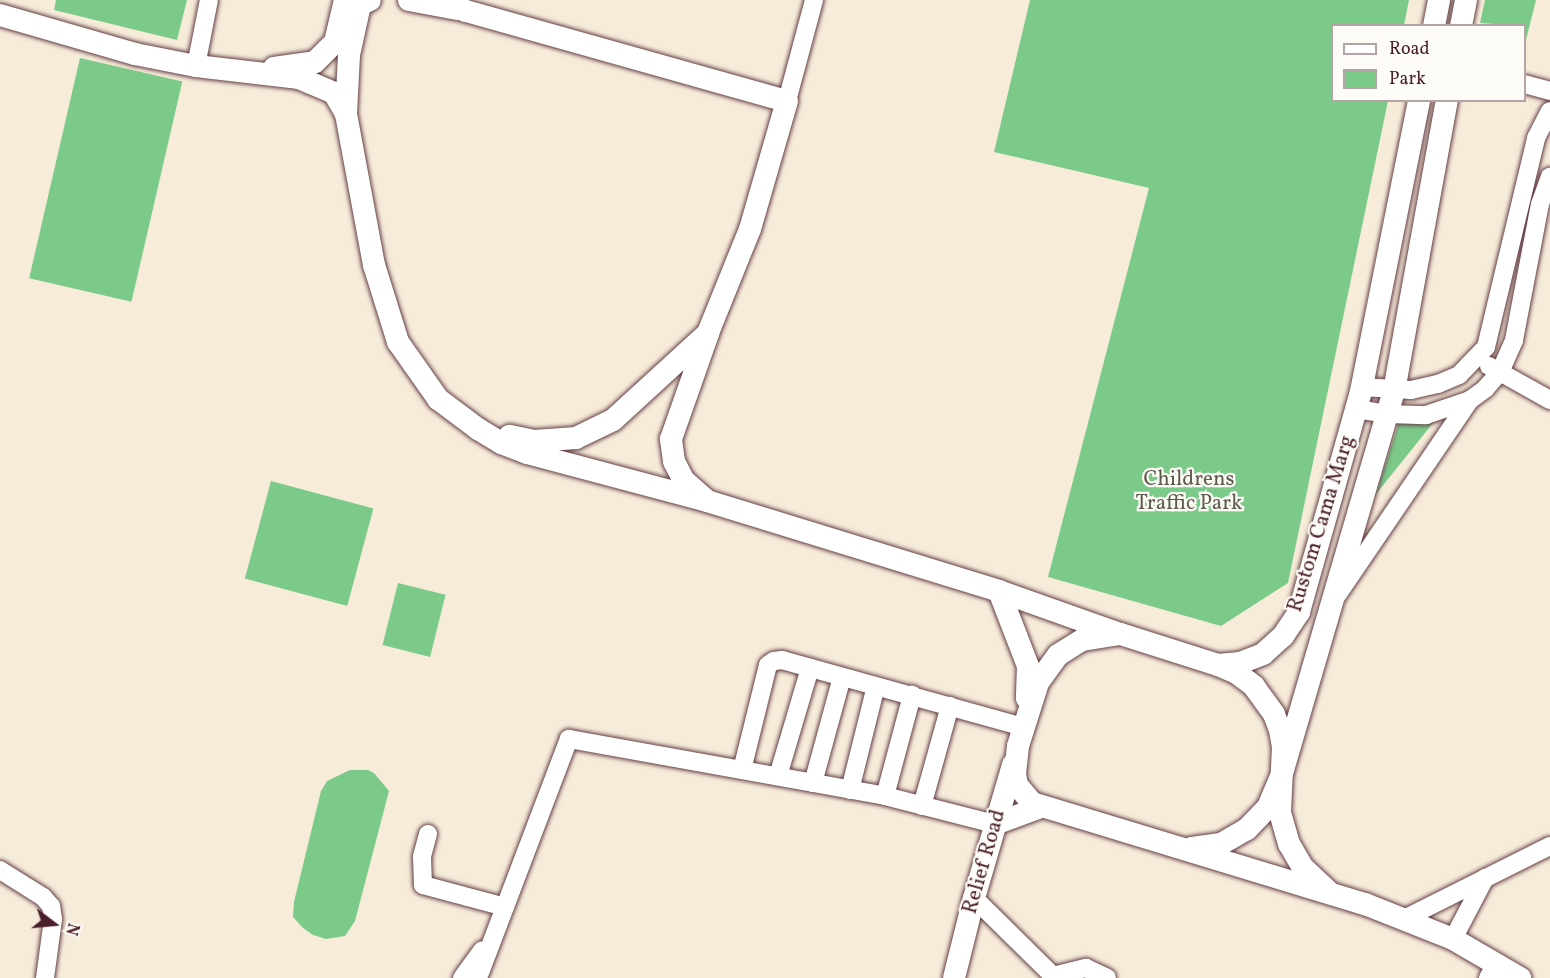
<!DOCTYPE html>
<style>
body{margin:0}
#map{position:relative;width:1550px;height:978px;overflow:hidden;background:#f7ecda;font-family:Vollkorn,serif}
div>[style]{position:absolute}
.green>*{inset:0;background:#7cca8a;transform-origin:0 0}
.roads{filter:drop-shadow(0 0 2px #643e45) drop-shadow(0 0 2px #643e45)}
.minor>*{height:18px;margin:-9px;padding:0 9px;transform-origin:9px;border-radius:9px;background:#fff}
.major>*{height:22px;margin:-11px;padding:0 11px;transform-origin:11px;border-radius:11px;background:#fff}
span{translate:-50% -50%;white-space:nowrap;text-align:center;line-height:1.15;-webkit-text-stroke:4.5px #fdfcf7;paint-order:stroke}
.park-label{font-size:21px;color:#5c5b4c}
.street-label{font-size:21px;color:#4a1f2b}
.legend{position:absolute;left:1331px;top:24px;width:195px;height:78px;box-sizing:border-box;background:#fdfcf7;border:2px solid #b5a4a5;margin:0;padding:8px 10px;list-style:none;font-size:18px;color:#4a1f2b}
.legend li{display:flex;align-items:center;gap:12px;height:30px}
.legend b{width:30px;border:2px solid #b5a4a5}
.north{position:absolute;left:24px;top:894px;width:60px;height:60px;-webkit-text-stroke:4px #fdfcf7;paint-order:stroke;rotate:106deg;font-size:16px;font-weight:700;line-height:24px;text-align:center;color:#4a1f2b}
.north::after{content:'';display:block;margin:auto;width:21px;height:27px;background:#4a1f2b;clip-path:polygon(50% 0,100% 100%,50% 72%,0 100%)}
</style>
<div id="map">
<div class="green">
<i style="clip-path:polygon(56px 0,187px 0,177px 40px,54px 10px)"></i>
<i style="clip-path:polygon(1030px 0,1409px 0,1404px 25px,1332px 26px,1332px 100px,1388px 101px,1288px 583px,1221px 626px,1048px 577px,1149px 188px,994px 152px)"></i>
<i style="clip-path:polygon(1485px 0,1536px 0,1525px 44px,1524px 26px,1480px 23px)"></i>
<i style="left:80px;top:58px;width:105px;height:226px;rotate:13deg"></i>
<i style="clip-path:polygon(1441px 413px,1376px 494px,1399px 422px)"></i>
<i style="left:271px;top:481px;width:106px;height:101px;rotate:15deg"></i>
<i style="left:398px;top:583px;width:49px;height:64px;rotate:14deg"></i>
<i style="clip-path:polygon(350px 770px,368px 770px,374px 773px,389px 791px,355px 921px,345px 936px,326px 939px,313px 935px,303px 928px,293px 917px,294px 902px,321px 791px,327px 781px)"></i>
</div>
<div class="roads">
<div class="minor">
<i style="left:196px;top:66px;width:67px;rotate:-78.9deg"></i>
<i style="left:1524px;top:84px;width:27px;rotate:15deg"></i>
<i style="left:787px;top:101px;width:105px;rotate:-75deg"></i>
<i style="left:1489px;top:366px;width:70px;rotate:29.1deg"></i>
<i style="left:1362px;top:387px;width:49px;rotate:3.5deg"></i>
<i style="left:1411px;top:390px;width:28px;rotate:-13deg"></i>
<i style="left:1438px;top:384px;width:23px;rotate:-23deg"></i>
<i style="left:1459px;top:375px;width:39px;rotate:-46deg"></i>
<i style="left:1486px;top:347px;width:215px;rotate:-76.5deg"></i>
<i style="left:1536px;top:138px;width:30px;rotate:-63deg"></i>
<i style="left:1356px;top:409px;width:32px;rotate:9deg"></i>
<i style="left:1388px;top:414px;width:38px;rotate:2deg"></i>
<i style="left:1426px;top:415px;width:46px;rotate:-18.8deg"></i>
<i style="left:1470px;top:400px;width:19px;rotate:-36deg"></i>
<i style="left:1485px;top:389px;width:23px;rotate:-49deg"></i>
<i style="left:1500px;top:372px;width:35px;rotate:-66deg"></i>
<i style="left:1514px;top:340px;width:138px;rotate:-79.2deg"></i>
<i style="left:1540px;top:204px;width:29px;rotate:-70deg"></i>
<i style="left:1338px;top:594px;width:235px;rotate:-55.8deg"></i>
<i style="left:742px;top:770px;width:108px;rotate:-76.1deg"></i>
<i style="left:768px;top:665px;width:7px;rotate:-34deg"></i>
<i style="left:774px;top:661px;width:8px;rotate:-7deg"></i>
<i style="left:782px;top:660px;width:251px;rotate:15.5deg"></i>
<i style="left:778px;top:776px;width:113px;rotate:-73.5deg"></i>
<i style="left:813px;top:783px;width:110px;rotate:-74.7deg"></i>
<i style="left:850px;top:790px;width:107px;rotate:-76deg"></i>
<i style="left:885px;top:796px;width:105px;rotate:-75deg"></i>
<i style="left:922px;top:806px;width:104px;rotate:-74.4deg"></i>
<i style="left:428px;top:834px;width:24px;rotate:105deg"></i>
<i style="left:422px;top:857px;width:28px;rotate:88deg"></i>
<i style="left:423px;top:885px;width:85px;rotate:15deg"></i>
<i style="left:0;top:870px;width:51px;rotate:32.1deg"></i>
<i style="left:43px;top:897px;width:12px;rotate:48deg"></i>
<i style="left:51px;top:906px;width:13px;rotate:81deg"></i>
<i style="left:53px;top:919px;width:60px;rotate:97.7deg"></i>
<i style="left:974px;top:898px;width:111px;rotate:44.6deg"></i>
<i style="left:1053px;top:976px;width:34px;rotate:-14deg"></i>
<i style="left:1086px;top:968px;width:23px;rotate:25deg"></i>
<i style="left:1404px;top:919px;width:163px;rotate:-26.6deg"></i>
<i style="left:1453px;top:939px;width:69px;rotate:-62.3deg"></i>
<i style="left:462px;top:978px;width:34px;rotate:-54deg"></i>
<i style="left:478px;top:978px;width:256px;rotate:-69.2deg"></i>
<i style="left:569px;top:739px;width:321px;rotate:10.2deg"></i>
<i style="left:885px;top:796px;width:114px;rotate:14.3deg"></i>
<i style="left:1488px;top:978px;width:16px;rotate:-60deg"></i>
</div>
<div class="major">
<i style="left:409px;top:0;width:49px;rotate:10.6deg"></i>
<i style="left:442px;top:0;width:26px;rotate:25deg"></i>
<i style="left:466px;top:11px;width:333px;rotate:15.7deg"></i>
<i style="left:787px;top:101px;width:133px;rotate:106.1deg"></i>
<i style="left:750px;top:229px;width:112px;rotate:112deg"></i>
<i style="left:708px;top:333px;width:129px;rotate:137.5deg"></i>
<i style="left:613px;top:420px;width:41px;rotate:154.1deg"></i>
<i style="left:576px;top:438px;width:42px;rotate:175.9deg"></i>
<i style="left:534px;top:441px;width:25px;rotate:-168deg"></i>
<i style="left:0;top:15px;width:141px;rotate:16.1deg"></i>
<i style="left:135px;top:54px;width:62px;rotate:11.1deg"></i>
<i style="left:196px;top:66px;width:104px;rotate:6.6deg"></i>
<i style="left:299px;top:78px;width:38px;rotate:23deg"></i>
<i style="left:334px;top:93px;width:24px;rotate:60deg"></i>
<i style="left:346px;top:114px;width:154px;rotate:79.5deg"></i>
<i style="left:374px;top:265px;width:81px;rotate:72.7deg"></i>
<i style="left:398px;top:342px;width:70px;rotate:54.9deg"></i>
<i style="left:438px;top:399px;width:50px;rotate:36.9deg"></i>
<i style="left:478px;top:429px;width:27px;rotate:31deg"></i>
<i style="left:501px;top:443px;width:28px;rotate:21deg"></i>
<i style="left:527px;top:453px;width:186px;rotate:14.9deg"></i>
<i style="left:707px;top:501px;width:306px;rotate:17.1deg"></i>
<i style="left:999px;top:591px;width:128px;rotate:19.6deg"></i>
<i style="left:1434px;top:26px;width:26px;rotate:-79deg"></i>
<i style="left:1461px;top:26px;width:26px;rotate:-79deg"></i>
<i style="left:274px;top:68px;width:41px;rotate:-8.3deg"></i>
<i style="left:315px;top:62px;width:28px;rotate:-45deg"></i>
<i style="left:335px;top:42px;width:43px;rotate:-76.6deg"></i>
<i style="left:346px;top:114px;width:59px;rotate:-87.1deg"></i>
<i style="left:349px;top:55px;width:51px;rotate:-77.6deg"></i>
<i style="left:360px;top:5px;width:11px;rotate:-27deg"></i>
<i style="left:705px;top:499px;width:28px;rotate:-139deg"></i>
<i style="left:684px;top:481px;width:22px;rotate:-117deg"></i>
<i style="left:674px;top:461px;width:22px;rotate:-98deg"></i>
<i style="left:671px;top:439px;width:111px;rotate:-70.6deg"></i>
<i style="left:999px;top:591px;width:80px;rotate:68.9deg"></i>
<i style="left:1028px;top:666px;width:32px;rotate:92deg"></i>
<i style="left:1218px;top:665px;width:22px;rotate:-5deg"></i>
<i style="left:1240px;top:663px;width:25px;rotate:-21deg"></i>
<i style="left:1263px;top:654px;width:27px;rotate:-42deg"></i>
<i style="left:1283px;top:636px;width:29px;rotate:-56deg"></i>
<i style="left:1299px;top:612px;width:230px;rotate:-74.3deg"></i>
<i style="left:1361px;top:391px;width:297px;rotate:-78.7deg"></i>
<i style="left:995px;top:824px;width:49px;rotate:-20.3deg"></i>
<i style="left:1192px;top:848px;width:29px;rotate:-8deg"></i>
<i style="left:1221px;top:844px;width:30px;rotate:-30deg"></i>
<i style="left:1247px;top:829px;width:30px;rotate:-46deg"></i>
<i style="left:1268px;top:807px;width:33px;rotate:-67deg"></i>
<i style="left:1281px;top:777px;width:402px;rotate:-73.7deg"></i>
<i style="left:1394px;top:391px;width:296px;rotate:-79.7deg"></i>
<i style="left:1329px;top:892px;width:35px;rotate:-137deg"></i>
<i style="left:1303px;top:868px;width:28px;rotate:-120deg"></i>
<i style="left:1289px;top:844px;width:33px;rotate:-106deg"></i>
<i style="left:1280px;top:812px;width:65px;rotate:-87.4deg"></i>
<i style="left:1283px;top:747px;width:17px;rotate:-100deg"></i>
<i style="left:1280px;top:730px;width:17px;rotate:-111deg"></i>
<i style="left:1274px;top:714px;width:34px;rotate:-126deg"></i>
<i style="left:1254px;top:686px;width:21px;rotate:-143deg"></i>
<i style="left:1237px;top:673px;width:21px;rotate:-157deg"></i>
<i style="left:1218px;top:665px;width:103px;rotate:-162.4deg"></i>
<i style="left:1120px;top:634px;width:38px;rotate:171deg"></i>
<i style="left:1082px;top:640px;width:28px;rotate:148deg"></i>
<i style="left:1058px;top:655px;width:34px;rotate:126deg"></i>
<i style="left:1038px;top:683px;width:66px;rotate:107.6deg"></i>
<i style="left:1018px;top:746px;width:28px;rotate:96deg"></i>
<i style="left:1015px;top:774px;width:11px;rotate:80deg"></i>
<i style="left:1017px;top:785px;width:23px;rotate:50deg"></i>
<i style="left:1032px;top:803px;width:348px;rotate:16.9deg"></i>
<i style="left:1365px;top:904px;width:95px;rotate:21.7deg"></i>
<i style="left:1453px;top:939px;width:78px;rotate:30.2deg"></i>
<i style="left:954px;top:978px;width:82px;rotate:-76deg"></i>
<i style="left:974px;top:898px;width:139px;rotate:-73.7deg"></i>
</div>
</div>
<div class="park-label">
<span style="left:1189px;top:492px">Childrens<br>Traffic Park</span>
</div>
<div class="street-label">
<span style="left:1322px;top:524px;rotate:-73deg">Rustom Cama Marg</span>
<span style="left:985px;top:862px;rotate:-74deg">Relief Road</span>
</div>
<ul class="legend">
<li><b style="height:8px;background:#fff"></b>Road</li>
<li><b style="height:16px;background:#7cca8a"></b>Park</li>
</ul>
<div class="north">N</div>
</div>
